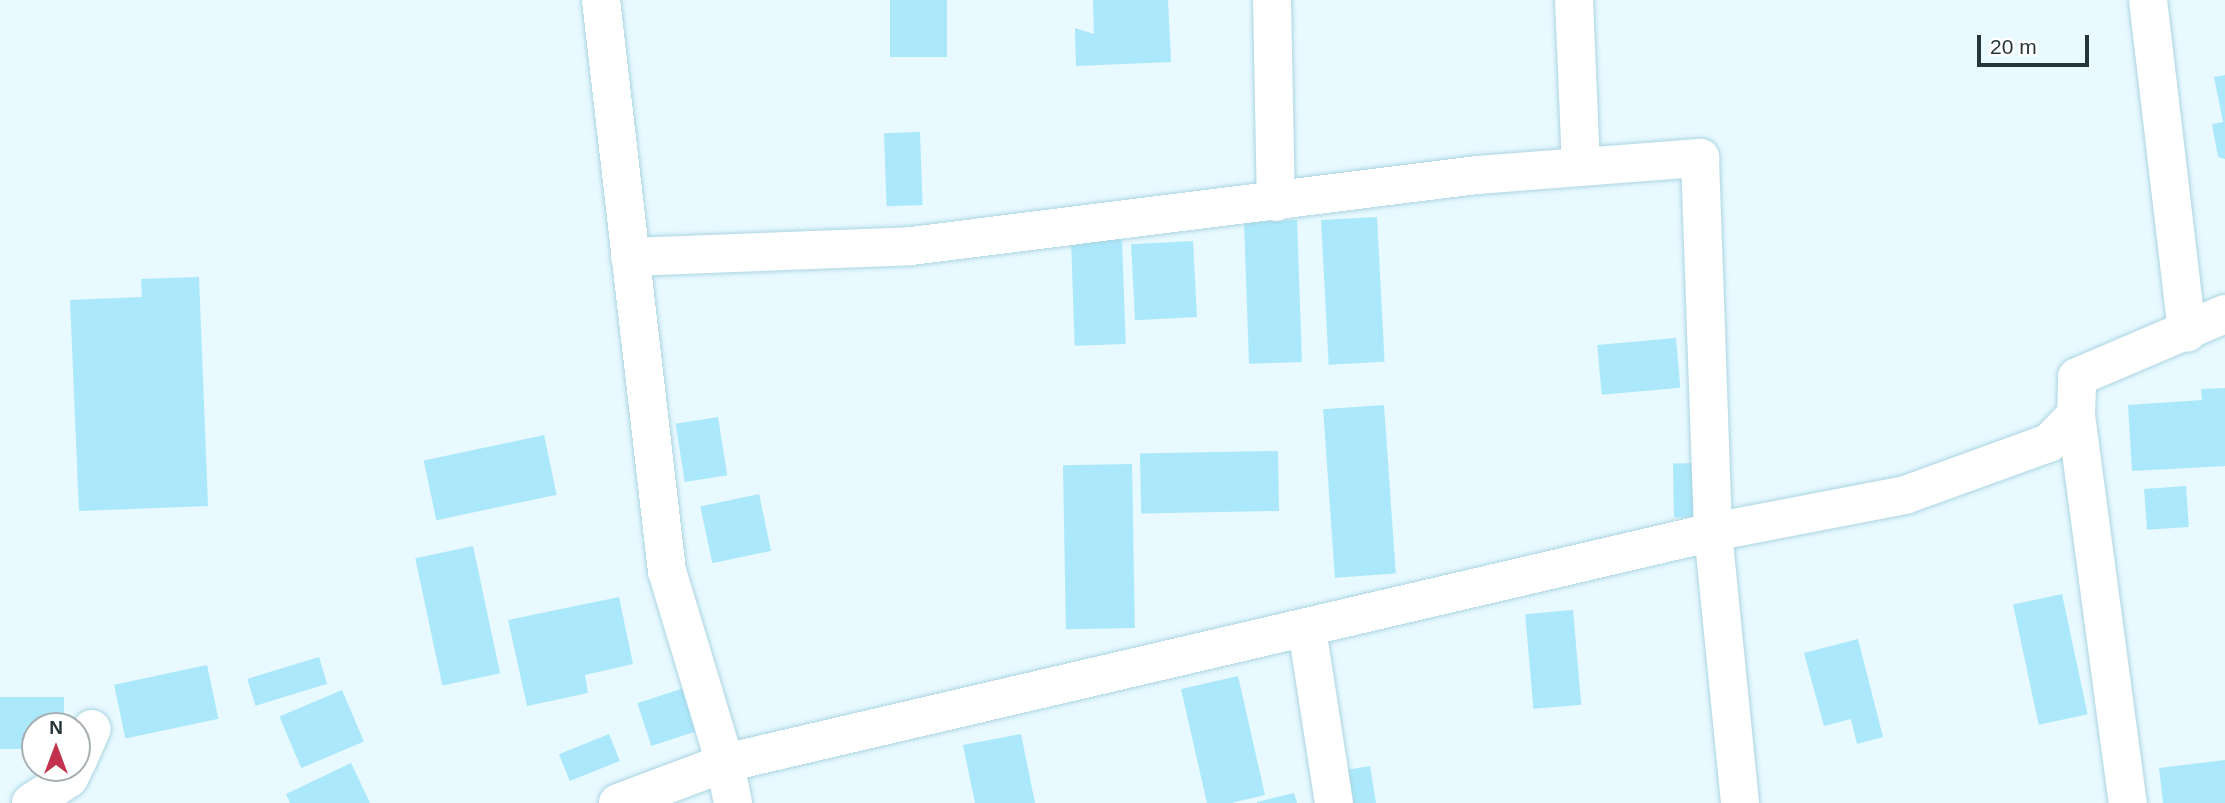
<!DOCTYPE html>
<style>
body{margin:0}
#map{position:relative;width:2225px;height:803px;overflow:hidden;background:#e8f9ff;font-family:Helvetica,sans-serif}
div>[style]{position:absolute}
.building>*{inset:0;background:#abe8fc;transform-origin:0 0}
.roads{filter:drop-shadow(0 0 2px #abd5e2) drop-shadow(0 0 2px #abd5e2)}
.minor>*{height:38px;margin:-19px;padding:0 19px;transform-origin:19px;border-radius:19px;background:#fff}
span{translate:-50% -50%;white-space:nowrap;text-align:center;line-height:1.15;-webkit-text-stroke:6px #fff;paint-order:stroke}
.north{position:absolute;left:21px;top:712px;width:70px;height:70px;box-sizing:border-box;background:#fff;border:2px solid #a8afb1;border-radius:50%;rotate:0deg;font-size:19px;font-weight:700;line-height:28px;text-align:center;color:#25363b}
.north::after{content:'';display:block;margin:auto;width:24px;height:32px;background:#c2324d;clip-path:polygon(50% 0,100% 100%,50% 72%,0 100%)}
.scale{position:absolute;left:1977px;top:35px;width:112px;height:32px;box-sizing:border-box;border:4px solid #25363b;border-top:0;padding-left:9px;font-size:21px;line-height:24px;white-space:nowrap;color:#25363b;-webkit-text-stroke:5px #fff;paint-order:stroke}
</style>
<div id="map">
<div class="building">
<i style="left:890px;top:0;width:57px;height:57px"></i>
<i style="clip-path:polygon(1093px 0,1168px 0,1171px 62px,1076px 66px,1075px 28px,1094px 34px)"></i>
<i style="clip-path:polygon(2225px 75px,2225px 159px,2218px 157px,2212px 124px,2223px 122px,2214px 77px)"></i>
<i style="left:920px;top:132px;width:73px;height:36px;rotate:88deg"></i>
<i style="left:1377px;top:217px;width:145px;height:56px;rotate:87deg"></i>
<i style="left:1297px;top:220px;width:142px;height:53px;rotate:88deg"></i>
<i style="left:1122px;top:239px;width:105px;height:51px;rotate:88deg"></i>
<i style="left:1193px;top:241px;width:76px;height:62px;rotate:87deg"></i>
<i style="clip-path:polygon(199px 277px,208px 506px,79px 511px,70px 300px,142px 297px,141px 279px)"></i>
<i style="left:1676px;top:338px;width:50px;height:79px;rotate:85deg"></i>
<i style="clip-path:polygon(2225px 388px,2225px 466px,2132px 471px,2128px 405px,2202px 400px,2201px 389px)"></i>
<i style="left:1384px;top:405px;width:169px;height:61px;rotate:86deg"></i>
<i style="left:718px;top:417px;width:59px;height:43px;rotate:81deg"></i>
<i style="left:544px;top:435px;width:61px;height:123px;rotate:78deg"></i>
<i style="left:1278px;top:451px;width:60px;height:138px;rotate:89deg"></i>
<i style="left:1699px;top:463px;width:54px;height:26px;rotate:89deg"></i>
<i style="left:1132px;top:464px;width:164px;height:69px;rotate:89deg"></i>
<i style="left:2186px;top:486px;width:41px;height:42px;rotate:86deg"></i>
<i style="left:759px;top:494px;width:58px;height:60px;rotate:78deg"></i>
<i style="left:473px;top:546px;width:130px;height:59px;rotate:78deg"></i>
<i style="left:2062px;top:594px;width:123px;height:50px;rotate:78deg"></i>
<i style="clip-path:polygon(619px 597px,633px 664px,585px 675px,588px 693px,527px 706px,508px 620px)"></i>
<i style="left:1573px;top:610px;width:95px;height:48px;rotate:85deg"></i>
<i style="clip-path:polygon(1858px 639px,1883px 737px,1857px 744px,1851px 719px,1824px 726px,1804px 653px)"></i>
<i style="left:319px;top:657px;width:28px;height:75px;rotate:73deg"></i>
<i style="left:207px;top:665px;width:55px;height:95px;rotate:78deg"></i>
<i style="clip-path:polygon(1238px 676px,1265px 795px,1231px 803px,1207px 803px,1181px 689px)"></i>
<i style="left:684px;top:688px;width:45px;height:49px;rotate:72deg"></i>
<i style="left:342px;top:690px;width:56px;height:68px;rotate:67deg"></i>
<i style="clip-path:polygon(0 697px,64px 697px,64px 726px,35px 726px,35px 749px,0 749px)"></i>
<i style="left:609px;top:734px;width:29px;height:54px;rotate:68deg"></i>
<i style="clip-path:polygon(1021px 734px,1035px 803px,975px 803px,963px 745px)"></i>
<i style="clip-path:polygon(2225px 760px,2225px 803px,2163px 803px,2159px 768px)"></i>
<i style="clip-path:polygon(351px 763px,370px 803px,290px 803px,286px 794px)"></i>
<i style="clip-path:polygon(1370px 766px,1376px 803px,1341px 803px,1335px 772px)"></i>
<i style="clip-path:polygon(1294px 793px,1297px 803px,1257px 803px,1257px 802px)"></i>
</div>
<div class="roads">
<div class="minor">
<i style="left:601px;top:0;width:575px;rotate:83.41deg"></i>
<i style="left:667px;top:571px;width:201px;rotate:73.2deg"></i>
<i style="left:725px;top:763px;width:41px;rotate:78.7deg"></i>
<i style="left:1272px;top:0;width:202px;rotate:88.9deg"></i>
<i style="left:1574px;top:0;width:167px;rotate:87.6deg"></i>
<i style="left:2148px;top:0;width:335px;rotate:83.3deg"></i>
<i style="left:630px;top:257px;width:281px;rotate:-2.2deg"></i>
<i style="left:911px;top:246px;width:570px;rotate:-7.15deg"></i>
<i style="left:1477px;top:175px;width:224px;rotate:-4.4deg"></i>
<i style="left:1700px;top:158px;width:374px;rotate:88deg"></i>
<i style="left:1713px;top:532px;width:272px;rotate:84.3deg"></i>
<i style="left:2076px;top:415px;width:391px;rotate:82.4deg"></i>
<i style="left:1307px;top:629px;width:176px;rotate:81.2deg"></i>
<i style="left:77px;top:762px;width:36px;rotate:-66deg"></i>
<i style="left:31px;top:803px;width:45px;rotate:-33.3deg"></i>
<i style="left:69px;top:778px;width:11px;rotate:-63deg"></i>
<i style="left:618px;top:803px;width:114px;rotate:-20.5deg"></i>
<i style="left:725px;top:763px;width:1015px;rotate:-13.16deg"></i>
<i style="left:1713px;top:532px;width:196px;rotate:-10.9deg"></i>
<i style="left:1905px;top:495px;width:153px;rotate:-19.9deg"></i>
<i style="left:2049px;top:443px;width:39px;rotate:-46deg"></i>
<i style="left:2076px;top:415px;width:38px;rotate:-88deg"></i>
<i style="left:2077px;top:377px;width:161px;rotate:-23.1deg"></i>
</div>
</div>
<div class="north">N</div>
<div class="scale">20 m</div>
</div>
